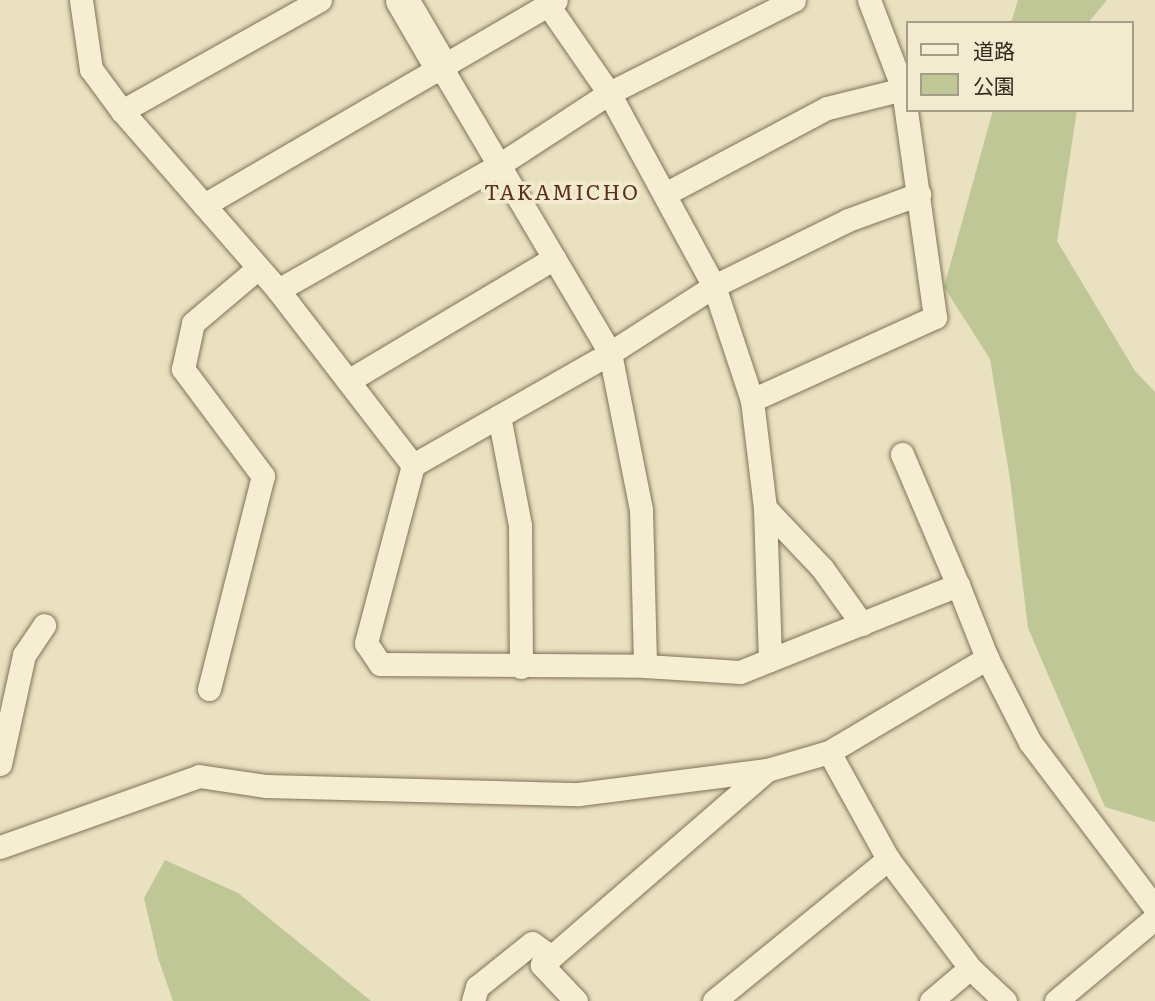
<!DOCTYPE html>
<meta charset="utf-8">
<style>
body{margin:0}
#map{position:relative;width:1155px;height:1001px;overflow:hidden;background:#eae1c0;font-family:Literata,"Noto Sans JP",serif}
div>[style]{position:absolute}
.green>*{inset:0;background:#bec795}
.roads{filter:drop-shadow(0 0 2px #827259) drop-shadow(0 0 2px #827259)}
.street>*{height:23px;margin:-11.5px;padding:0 11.5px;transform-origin:11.5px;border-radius:11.5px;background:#f6eed2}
.secondary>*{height:33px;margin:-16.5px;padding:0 16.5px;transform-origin:16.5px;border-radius:16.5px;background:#f6eed2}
span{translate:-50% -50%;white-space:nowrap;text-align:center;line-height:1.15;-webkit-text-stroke:7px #f2ebcf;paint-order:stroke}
.neighbourhood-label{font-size:21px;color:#5c301f;letter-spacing:2px}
.legend{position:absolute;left:906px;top:21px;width:228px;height:91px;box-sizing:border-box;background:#f2ebcf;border:2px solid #a69d88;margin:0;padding:9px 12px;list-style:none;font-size:21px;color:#33291d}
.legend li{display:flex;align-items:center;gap:14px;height:35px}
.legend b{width:35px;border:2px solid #a69d88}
</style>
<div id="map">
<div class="green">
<i style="clip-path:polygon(1018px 0,1107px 0,1088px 23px,1011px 23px)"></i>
<i style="clip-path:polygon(993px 110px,1077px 110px,1057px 241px,1135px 371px,1155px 392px,1155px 822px,1105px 807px,1028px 628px,1010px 479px,990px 359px,944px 287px)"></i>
<i style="clip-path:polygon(165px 860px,238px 893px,371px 1001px,173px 1001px,158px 958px,144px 898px)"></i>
</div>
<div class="roads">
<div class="street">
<i style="left:81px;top:0;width:70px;rotate:81.8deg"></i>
<i style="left:91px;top:69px;width:52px;rotate:53.6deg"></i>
<i style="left:122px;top:111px;width:237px;rotate:48.9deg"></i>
<i style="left:278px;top:290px;width:221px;rotate:52.4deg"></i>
<i style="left:413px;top:465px;width:184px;rotate:104.8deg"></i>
<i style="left:366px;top:643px;width:25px;rotate:56deg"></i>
<i style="left:380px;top:664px;width:265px;rotate:0.4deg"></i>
<i style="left:645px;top:666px;width:95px;rotate:3.6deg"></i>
<i style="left:740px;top:672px;width:235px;rotate:-21.8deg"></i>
<i style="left:958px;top:585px;width:79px;rotate:68.3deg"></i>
<i style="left:987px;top:658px;width:94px;rotate:62.9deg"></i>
<i style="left:1030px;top:742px;width:208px;rotate:53deg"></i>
<i style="left:548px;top:5px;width:107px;rotate:55.3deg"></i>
<i style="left:609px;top:93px;width:220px;rotate:61.5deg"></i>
<i style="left:714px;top:286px;width:120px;rotate:71.6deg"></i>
<i style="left:441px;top:67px;width:332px;rotate:59.4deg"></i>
<i style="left:610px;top:353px;width:160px;rotate:78.8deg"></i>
<i style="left:641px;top:510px;width:156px;rotate:88.5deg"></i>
<i style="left:122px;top:111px;width:227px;rotate:-29.3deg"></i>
<i style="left:665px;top:194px;width:183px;rotate:-28deg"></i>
<i style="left:827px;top:108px;width:78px;rotate:-14deg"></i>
<i style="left:204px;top:205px;width:407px;rotate:-30.2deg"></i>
<i style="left:278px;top:290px;width:254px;rotate:-29.5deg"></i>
<i style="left:499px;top:165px;width:131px;rotate:-33.2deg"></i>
<i style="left:609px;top:93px;width:207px;rotate:-26.7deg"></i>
<i style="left:348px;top:381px;width:240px;rotate:-30.8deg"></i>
<i style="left:499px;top:416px;width:111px;rotate:79.1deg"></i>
<i style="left:520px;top:525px;width:142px;rotate:89.6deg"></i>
<i style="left:902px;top:454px;width:142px;rotate:66.9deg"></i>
<i style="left:413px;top:465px;width:227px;rotate:-29.6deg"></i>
<i style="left:610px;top:353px;width:124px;rotate:-32.8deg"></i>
<i style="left:714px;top:286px;width:149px;rotate:-26.2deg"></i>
<i style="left:848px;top:220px;width:76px;rotate:-20.1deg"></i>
<i style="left:765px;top:508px;width:83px;rotate:46.5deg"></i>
<i style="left:822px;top:568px;width:69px;rotate:54.5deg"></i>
<i style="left:770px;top:660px;width:152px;rotate:-91.9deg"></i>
<i style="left:765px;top:508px;width:109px;rotate:-96.9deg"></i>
<i style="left:752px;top:400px;width:201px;rotate:-24.4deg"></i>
<i style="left:935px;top:317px;width:230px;rotate:-98deg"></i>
<i style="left:903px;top:89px;width:95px;rotate:-110.9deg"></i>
<i style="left:209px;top:689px;width:220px;rotate:-75.8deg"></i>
<i style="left:263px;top:476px;width:134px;rotate:-126.8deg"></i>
<i style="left:183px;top:369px;width:47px;rotate:-77.7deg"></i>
<i style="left:193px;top:323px;width:84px;rotate:-40.2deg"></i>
<i style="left:829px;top:752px;width:184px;rotate:-30.7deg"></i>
<i style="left:0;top:764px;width:112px;rotate:-77.6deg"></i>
<i style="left:24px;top:655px;width:36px;rotate:-56deg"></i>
<i style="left:0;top:847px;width:211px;rotate:-19.6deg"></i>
<i style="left:199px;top:776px;width:68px;rotate:8.5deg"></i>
<i style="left:266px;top:786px;width:313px;rotate:1.5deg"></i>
<i style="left:579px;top:794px;width:190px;rotate:-7.3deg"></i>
<i style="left:767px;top:770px;width:65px;rotate:-16.2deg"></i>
<i style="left:829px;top:752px;width:122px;rotate:61.1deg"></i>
<i style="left:888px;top:859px;width:136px;rotate:53deg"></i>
<i style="left:970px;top:968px;width:48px;rotate:43.3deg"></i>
<i style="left:473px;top:1001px;width:15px;rotate:-74deg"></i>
<i style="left:477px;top:987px;width:70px;rotate:-38.7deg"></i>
<i style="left:532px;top:943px;width:24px;rotate:36deg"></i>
<i style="left:576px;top:1001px;width:50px;rotate:-133.4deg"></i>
<i style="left:542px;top:965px;width:298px;rotate:-40.9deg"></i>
<i style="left:714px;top:1001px;width:225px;rotate:-39.2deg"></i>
<i style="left:931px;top:1001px;width:51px;rotate:-40.2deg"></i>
<i style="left:1056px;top:1001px;width:129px;rotate:-40deg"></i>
</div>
<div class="secondary">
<i style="left:402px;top:0;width:78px;rotate:59.8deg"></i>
</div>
</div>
<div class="neighbourhood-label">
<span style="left:562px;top:191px">TAKAMICHO</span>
</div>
<ul class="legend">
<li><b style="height:9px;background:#f6eed2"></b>道路</li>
<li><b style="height:19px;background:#bec795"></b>公園</li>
</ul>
</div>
